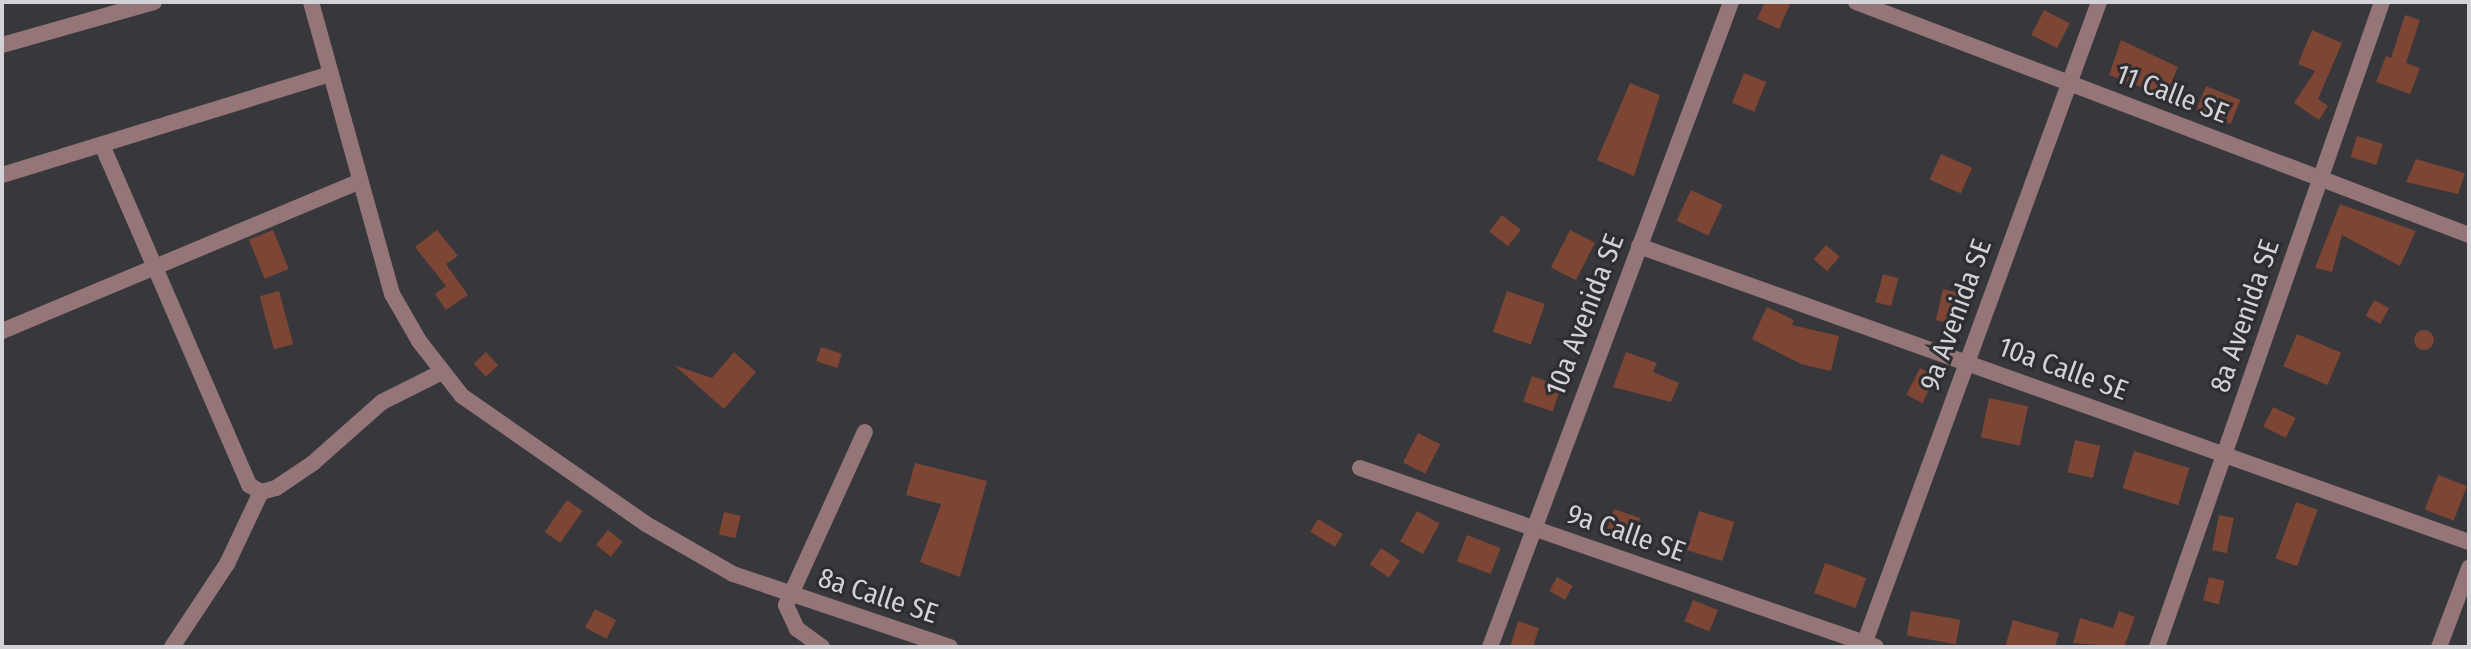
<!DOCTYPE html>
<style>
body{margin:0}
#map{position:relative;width:2471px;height:649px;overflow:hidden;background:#37373c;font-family:"Fira Sans Condensed",sans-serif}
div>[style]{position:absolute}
.building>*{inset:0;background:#7d4533;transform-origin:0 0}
.round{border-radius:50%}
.minor>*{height:16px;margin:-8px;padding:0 8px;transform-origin:8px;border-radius:8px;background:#947678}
.tertiary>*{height:16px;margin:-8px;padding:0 8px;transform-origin:8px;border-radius:8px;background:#947678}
span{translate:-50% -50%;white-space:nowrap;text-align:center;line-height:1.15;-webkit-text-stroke:6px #2d2d32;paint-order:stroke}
.street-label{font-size:28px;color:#d3d3d7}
.frame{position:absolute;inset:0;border:4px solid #d3d3d7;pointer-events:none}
</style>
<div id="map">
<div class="building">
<i style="clip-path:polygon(1765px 2px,1791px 2px,1779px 29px,1757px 19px)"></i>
<i style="left:2044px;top:10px;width:29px;height:28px;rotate:27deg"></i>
<i style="clip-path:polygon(2405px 15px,2420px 20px,2406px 63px,2420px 68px,2410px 94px,2376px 82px,2386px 56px,2391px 58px)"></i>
<i style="clip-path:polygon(2312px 30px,2342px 43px,2318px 99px,2328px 106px,2319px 120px,2294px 103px,2315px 71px,2298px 64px)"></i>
<i style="clip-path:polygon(2121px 40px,2178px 67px,2166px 96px,2109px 75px)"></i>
<i style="left:1744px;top:73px;width:24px;height:32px;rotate:22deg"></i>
<i style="clip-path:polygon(1630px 83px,1660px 95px,1634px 176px,1597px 160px)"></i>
<i style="left:2206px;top:86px;width:37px;height:26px;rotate:22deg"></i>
<i style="left:2357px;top:136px;width:27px;height:22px;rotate:17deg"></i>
<i style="left:1941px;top:154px;width:34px;height:28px;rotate:24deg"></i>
<i style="clip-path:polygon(2416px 159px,2465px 173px,2458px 194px,2406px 182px)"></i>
<i style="left:1691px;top:190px;width:35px;height:34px;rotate:25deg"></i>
<i style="clip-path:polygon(2340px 204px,2416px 231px,2400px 266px,2342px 235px,2332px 272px,2315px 268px)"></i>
<i style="left:1502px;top:215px;width:24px;height:21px;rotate:38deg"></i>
<i style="left:273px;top:230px;width:42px;height:26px;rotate:68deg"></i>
<i style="clip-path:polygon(437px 230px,458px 256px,446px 264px,468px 295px,446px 310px,435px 294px,446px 286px,415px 247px)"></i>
<i style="left:1570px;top:230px;width:28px;height:42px;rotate:27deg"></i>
<i style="left:1826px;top:245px;width:18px;height:19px;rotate:41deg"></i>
<i style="left:1883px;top:274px;width:16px;height:29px;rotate:15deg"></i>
<i style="left:1943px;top:289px;width:26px;height:32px;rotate:13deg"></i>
<i style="left:279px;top:291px;width:55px;height:20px;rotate:75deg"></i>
<i style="left:1507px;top:291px;width:40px;height:43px;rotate:19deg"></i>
<i style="left:2374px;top:300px;width:17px;height:18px;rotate:28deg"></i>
<i style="clip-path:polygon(1767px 307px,1794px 320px,1792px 325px,1839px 336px,1831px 371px,1801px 364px,1752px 339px)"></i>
<i class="round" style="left:2414px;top:330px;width:20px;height:20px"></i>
<i style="left:2297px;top:334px;width:48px;height:35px;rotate:23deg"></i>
<i style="left:821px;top:347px;width:22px;height:15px;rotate:18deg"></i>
<i style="left:486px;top:352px;width:18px;height:17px;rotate:47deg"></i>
<i style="clip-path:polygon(734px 352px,756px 372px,724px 409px,674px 365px,712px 378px)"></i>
<i style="clip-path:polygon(1626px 352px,1657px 363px,1653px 372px,1679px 383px,1671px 402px,1613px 387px)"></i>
<i style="left:1920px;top:368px;width:18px;height:30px;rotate:27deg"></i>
<i style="left:1532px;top:376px;width:31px;height:27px;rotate:19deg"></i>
<i style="left:1989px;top:398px;width:40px;height:40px;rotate:12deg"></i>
<i style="left:2273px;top:407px;width:25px;height:22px;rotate:26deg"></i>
<i style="left:1418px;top:433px;width:25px;height:33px;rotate:27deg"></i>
<i style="left:2075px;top:440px;width:26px;height:33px;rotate:13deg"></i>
<i style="left:2134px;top:451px;width:58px;height:39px;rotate:17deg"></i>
<i style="clip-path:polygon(915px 463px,987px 481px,960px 577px,920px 562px,941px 504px,906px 495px)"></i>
<i style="left:2438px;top:475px;width:31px;height:37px;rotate:21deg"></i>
<i style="left:567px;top:500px;width:19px;height:39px;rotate:35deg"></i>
<i style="left:2296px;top:502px;width:23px;height:60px;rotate:20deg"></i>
<i style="left:1614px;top:509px;width:28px;height:20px;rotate:19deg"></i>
<i style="left:1417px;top:511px;width:26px;height:35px;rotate:29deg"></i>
<i style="left:1699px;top:511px;width:37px;height:41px;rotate:17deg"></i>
<i style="left:724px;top:512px;width:17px;height:23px;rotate:13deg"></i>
<i style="left:2219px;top:515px;width:15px;height:36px;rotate:11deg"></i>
<i style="left:1318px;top:519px;width:29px;height:15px;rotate:31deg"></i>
<i style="left:608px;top:530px;width:19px;height:19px;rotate:39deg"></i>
<i style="left:1467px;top:535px;width:36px;height:28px;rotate:21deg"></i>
<i style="left:1381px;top:548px;width:23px;height:20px;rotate:34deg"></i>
<i style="left:1825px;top:563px;width:44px;height:32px;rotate:20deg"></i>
<i style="left:1557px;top:577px;width:18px;height:16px;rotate:29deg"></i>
<i style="left:2209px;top:577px;width:16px;height:24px;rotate:14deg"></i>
<i style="left:1693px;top:600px;width:27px;height:23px;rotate:22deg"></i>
<i style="left:595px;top:609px;width:24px;height:21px;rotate:28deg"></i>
<i style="left:1911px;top:611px;width:50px;height:25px;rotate:10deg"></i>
<i style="clip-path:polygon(2119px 611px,2135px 617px,2124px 647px,2073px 643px,2080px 618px,2113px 628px)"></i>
<i style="clip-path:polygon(2013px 620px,2059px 633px,2055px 647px,2005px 647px)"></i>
<i style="clip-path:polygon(1518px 621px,1539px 628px,1533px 647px,1510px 647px)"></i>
</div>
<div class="minor">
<i style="left:1856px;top:2px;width:656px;rotate:20.81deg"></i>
<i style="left:2px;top:45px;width:158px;rotate:-15.8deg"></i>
<i style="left:102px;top:145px;width:370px;rotate:66.6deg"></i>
<i style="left:249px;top:485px;width:14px;rotate:30deg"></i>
<i style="left:261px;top:492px;width:16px;rotate:-15deg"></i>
<i style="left:276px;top:488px;width:45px;rotate:-34deg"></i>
<i style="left:313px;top:463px;width:92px;rotate:-41.5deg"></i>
<i style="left:382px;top:402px;width:67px;rotate:-26.6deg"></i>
<i style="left:2px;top:175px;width:344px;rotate:-17.1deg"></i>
<i style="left:1639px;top:246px;width:881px;rotate:19.63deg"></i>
<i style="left:2px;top:331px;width:387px;rotate:-22.7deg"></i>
<i style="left:1360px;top:468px;width:546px;rotate:19.13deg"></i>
<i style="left:172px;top:647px;width:100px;rotate:-56.5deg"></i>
<i style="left:227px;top:564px;width:80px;rotate:-64.7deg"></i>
<i style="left:822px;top:647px;width:31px;rotate:-144deg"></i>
<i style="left:797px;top:629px;width:26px;rotate:-115deg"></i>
<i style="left:786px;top:605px;width:190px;rotate:-65.5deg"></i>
<i style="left:1490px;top:647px;width:689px;rotate:-69.51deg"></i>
<i style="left:1863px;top:647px;width:687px;rotate:-69.9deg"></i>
<i style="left:2157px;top:647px;width:683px;rotate:-70.77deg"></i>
</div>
<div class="tertiary">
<i style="left:311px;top:2px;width:303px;rotate:74.5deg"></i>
<i style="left:392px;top:294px;width:54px;rotate:60.1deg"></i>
<i style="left:419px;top:341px;width:70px;rotate:52deg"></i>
<i style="left:462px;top:396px;width:224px;rotate:34.8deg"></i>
<i style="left:646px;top:524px;width:100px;rotate:29.9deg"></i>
<i style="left:733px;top:574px;width:229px;rotate:18.6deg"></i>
<i style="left:2439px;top:647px;width:85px;rotate:-69.2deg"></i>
</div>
<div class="street-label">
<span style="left:2172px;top:94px;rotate:21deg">11 Calle SE</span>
<span style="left:1585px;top:315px;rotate:-69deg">10a Avenida SE</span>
<span style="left:1956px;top:315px;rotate:-70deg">9a Avenida SE</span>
<span style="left:2245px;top:316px;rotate:-71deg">8a Avenida SE</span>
<span style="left:2063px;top:369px;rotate:20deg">10a Calle SE</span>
<span style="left:1626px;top:533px;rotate:19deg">9a Calle SE</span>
<span style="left:878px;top:596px;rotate:18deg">8a Calle SE</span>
</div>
<div class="frame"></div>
</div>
